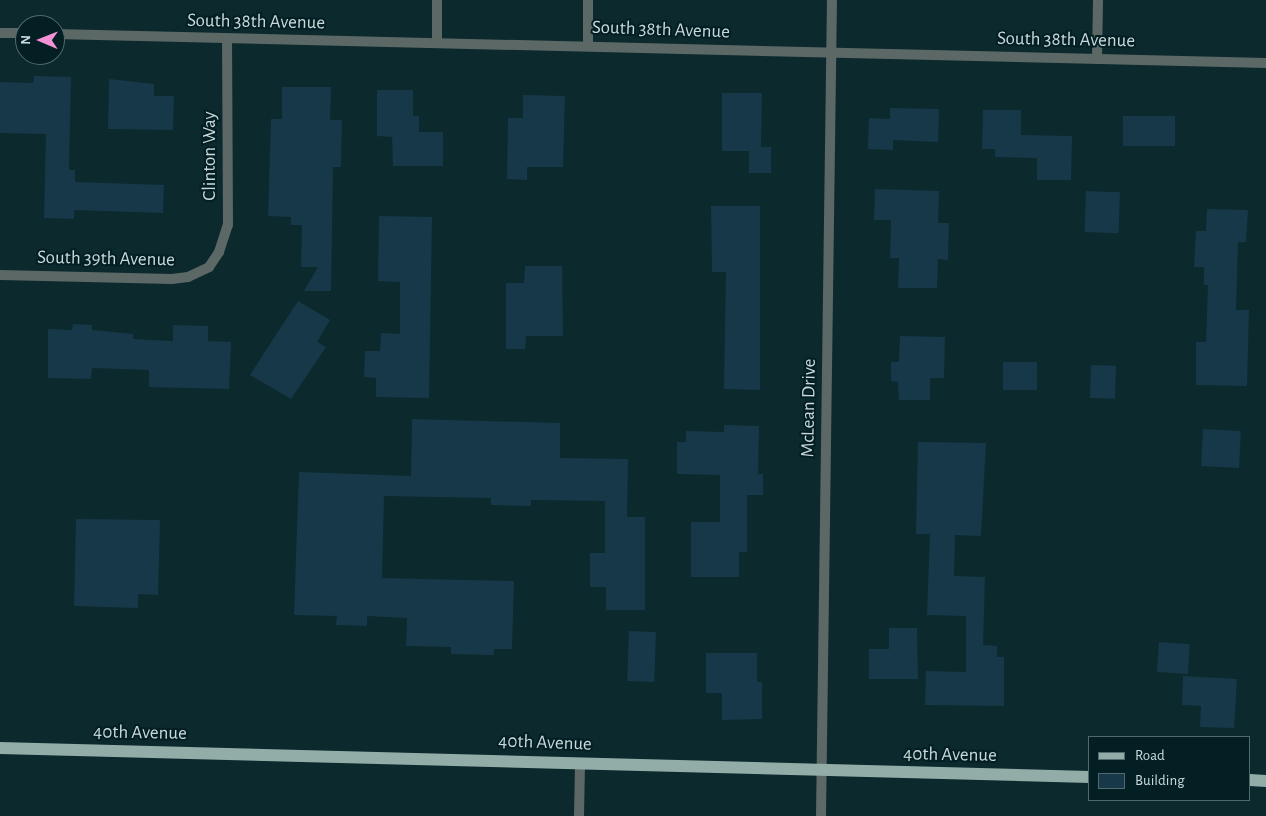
<!DOCTYPE html>
<style>
body{margin:0}
#map{position:relative;width:1266px;height:816px;overflow:hidden;background:#0c292d;font-family:"Alegreya Sans",sans-serif}
div>[style]{position:absolute}
.building>*{inset:0;background:#173849;transform-origin:0 0}
.minor>*{height:10px;margin:-5px;padding:0 5px;transform-origin:5px;border-radius:5px;background:#5c6865}
.primary>*{height:12px;margin:-6px;padding:0 6px;transform-origin:6px;border-radius:6px;background:#92aca7}
span{translate:-50% -50%;white-space:nowrap;text-align:center;line-height:1.15;-webkit-text-stroke:4px #031f23;paint-order:stroke}
.street-label{font-size:19px;color:#c9d9db}
.legend{position:absolute;left:1088px;top:736px;width:162px;height:65px;box-sizing:border-box;background:#031f23;border:1px solid #52696d;margin:0;padding:6px 9px;list-style:none;font-size:15px;color:#c9d9db}
.legend li{display:flex;align-items:center;gap:10px;height:25px}
.legend b{width:25px;border:1px solid #52696d}
.north{position:absolute;left:15px;top:15px;width:50px;height:50px;box-sizing:border-box;background:#031f23;border:1px solid #52696d;border-radius:50%;rotate:271deg;font-size:14px;font-weight:700;line-height:20px;text-align:center;color:#c9d9db}
.north::after{content:'';display:block;margin:auto;width:18px;height:22px;background:#f391d6;clip-path:polygon(50% 0,100% 100%,50% 72%,0 100%)}
</style>
<div id="map">
<div class="building">
<i style="clip-path:polygon(34px 76px,71px 77px,69px 170px,75px 170px,75px 182px,164px 185px,163px 213px,74px 210px,74px 219px,44px 218px,46px 134px,0 133px,0 82px,33px 83px)"></i>
<i style="clip-path:polygon(109px 79px,154px 84px,154px 96px,174px 96px,173px 130px,108px 129px)"></i>
<i style="clip-path:polygon(282px 87px,331px 87px,330px 120px,342px 120px,341px 167px,333px 167px,331px 291px,304px 291px,318px 267px,301px 267px,302px 225px,291px 225px,291px 217px,268px 216px,271px 119px,282px 119px)"></i>
<i style="clip-path:polygon(377px 90px,413px 90px,413px 116px,419px 116px,419px 132px,443px 132px,443px 166px,393px 166px,392px 137px,377px 136px)"></i>
<i style="clip-path:polygon(722px 93px,762px 93px,761px 147px,771px 147px,771px 173px,749px 173px,749px 151px,722px 151px)"></i>
<i style="clip-path:polygon(523px 95px,565px 96px,563px 167px,527px 167px,527px 180px,507px 179px,508px 118px,523px 118px)"></i>
<i style="clip-path:polygon(890px 108px,939px 109px,938px 142px,893px 140px,893px 150px,868px 149px,869px 118px,890px 119px)"></i>
<i style="clip-path:polygon(983px 110px,1021px 110px,1021px 135px,1072px 136px,1071px 180px,1037px 180px,1037px 158px,995px 157px,995px 149px,982px 149px)"></i>
<i style="left:1123px;top:116px;width:52px;height:30px"></i>
<i style="clip-path:polygon(875px 189px,939px 191px,938px 223px,949px 223px,948px 260px,938px 259px,937px 288px,898px 288px,899px 258px,890px 258px,891px 220px,874px 220px)"></i>
<i style="left:1086px;top:191px;width:34px;height:41px;rotate:2deg"></i>
<i style="clip-path:polygon(711px 206px,760px 206px,760px 390px,724px 389px,726px 272px,712px 272px)"></i>
<i style="clip-path:polygon(1207px 209px,1248px 210px,1246px 242px,1238px 242px,1236px 310px,1249px 310px,1247px 386px,1196px 385px,1196px 342px,1206px 342px,1208px 285px,1204px 285px,1204px 267px,1194px 267px,1196px 231px,1206px 231px)"></i>
<i style="clip-path:polygon(379px 216px,432px 217px,429px 398px,376px 397px,376px 378px,364px 377px,365px 351px,380px 351px,381px 333px,400px 334px,400px 282px,378px 281px)"></i>
<i style="clip-path:polygon(525px 266px,562px 266px,563px 336px,526px 336px,525px 349px,506px 349px,506px 283px,524px 283px)"></i>
<i style="clip-path:polygon(298px 301px,330px 320px,317px 342px,326px 347px,291px 399px,250px 375px)"></i>
<i style="clip-path:polygon(73px 324px,92px 325px,92px 330px,133px 334px,133px 339px,173px 341px,173px 325px,208px 326px,208px 341px,231px 342px,229px 389px,149px 387px,149px 370px,92px 368px,91px 379px,48px 378px,48px 329px,72px 330px)"></i>
<i style="clip-path:polygon(900px 336px,945px 337px,944px 378px,930px 378px,930px 400px,899px 400px,898px 382px,891px 381px,891px 362px,899px 362px)"></i>
<i style="left:1003px;top:362px;width:34px;height:28px"></i>
<i style="left:1091px;top:365px;width:25px;height:33px;rotate:2deg"></i>
<i style="clip-path:polygon(412px 419px,560px 423px,560px 458px,628px 459px,627px 517px,645px 517px,645px 610px,606px 610px,606px 587px,590px 587px,590px 553px,605px 553px,605px 501px,531px 500px,531px 506px,491px 505px,491px 498px,384px 496px,382px 578px,514px 581px,512px 649px,494px 649px,494px 655px,451px 654px,451px 647px,406px 646px,407px 618px,367px 616px,367px 626px,336px 625px,337px 616px,294px 615px,299px 472px,411px 476px)"></i>
<i style="clip-path:polygon(724px 425px,759px 426px,758px 474px,763px 474px,763px 495px,747px 495px,747px 552px,739px 552px,739px 577px,691px 577px,691px 522px,720px 522px,720px 475px,677px 474px,677px 442px,686px 442px,686px 431px,724px 432px)"></i>
<i style="left:1203px;top:429px;width:38px;height:37px;rotate:3deg"></i>
<i style="clip-path:polygon(918px 442px,986px 443px,981px 536px,955px 535px,954px 576px,985px 577px,983px 645px,997px 646px,997px 657px,1004px 657px,1004px 706px,925px 705px,926px 671px,966px 672px,966px 616px,927px 615px,930px 534px,916px 534px)"></i>
<i style="clip-path:polygon(76px 519px,160px 520px,158px 595px,138px 594px,138px 608px,74px 606px)"></i>
<i style="clip-path:polygon(889px 628px,917px 628px,918px 679px,869px 679px,869px 649px,889px 649px)"></i>
<i style="left:629px;top:631px;width:27px;height:50px;rotate:2deg"></i>
<i style="left:1159px;top:642px;width:31px;height:30px;rotate:4deg"></i>
<i style="clip-path:polygon(706px 653px,757px 653px,757px 682px,762px 682px,762px 719px,722px 720px,722px 693px,706px 693px)"></i>
<i style="clip-path:polygon(1183px 676px,1237px 679px,1234px 728px,1200px 727px,1201px 706px,1182px 705px)"></i>
</div>
<div class="minor">
<i style="left:0;top:33px;width:25px"></i>
<i style="left:55px;top:34px;width:1211px;rotate:1.37deg"></i>
<i style="left:437px;top:41px;width:41px;rotate:-90deg"></i>
<i style="left:588px;top:45px;width:45px;rotate:-90deg"></i>
<i style="left:1097px;top:58px;width:58px;rotate:-89deg"></i>
<i style="left:0;top:275px;width:172px;rotate:1.3deg"></i>
<i style="left:172px;top:279px;width:16px;rotate:-7deg"></i>
<i style="left:188px;top:277px;width:23px;rotate:-25deg"></i>
<i style="left:209px;top:267px;width:18px;rotate:-56deg"></i>
<i style="left:219px;top:252px;width:28px;rotate:-72deg"></i>
<i style="left:228px;top:225px;width:185px;rotate:-90.3deg"></i>
<i style="left:579px;top:816px;width:53px;rotate:-88.9deg"></i>
<i style="left:821px;top:816px;width:816px;rotate:-89.23deg"></i>
</div>
<div class="primary">
<i style="left:0;top:748px;width:1090px;rotate:1.52deg"></i>
<i style="left:1250px;top:780px;width:16px;rotate:4deg"></i>
</div>
<div class="street-label">
<span style="left:256px;top:22px;rotate:1deg">South 38th Avenue</span>
<span style="left:661px;top:30px;rotate:2deg">South 38th Avenue</span>
<span style="left:1066px;top:40px;rotate:1deg">South 38th Avenue</span>
<span style="left:210px;top:156px;rotate:-90deg">Clinton Way</span>
<span style="left:106px;top:259px;rotate:1deg">South 39th Avenue</span>
<span style="left:809px;top:408px;rotate:-89deg">McLean Drive</span>
<span style="left:140px;top:733px;rotate:1deg">40th Avenue</span>
<span style="left:545px;top:743px;rotate:2deg">40th Avenue</span>
<span style="left:950px;top:755px;rotate:1deg">40th Avenue</span>
</div>
<ul class="legend">
<li><b style="height:6px;background:#92aca7"></b>Road</li>
<li><b style="height:14px;background:#173849"></b>Building</li>
</ul>
<div class="north">N</div>
</div>
